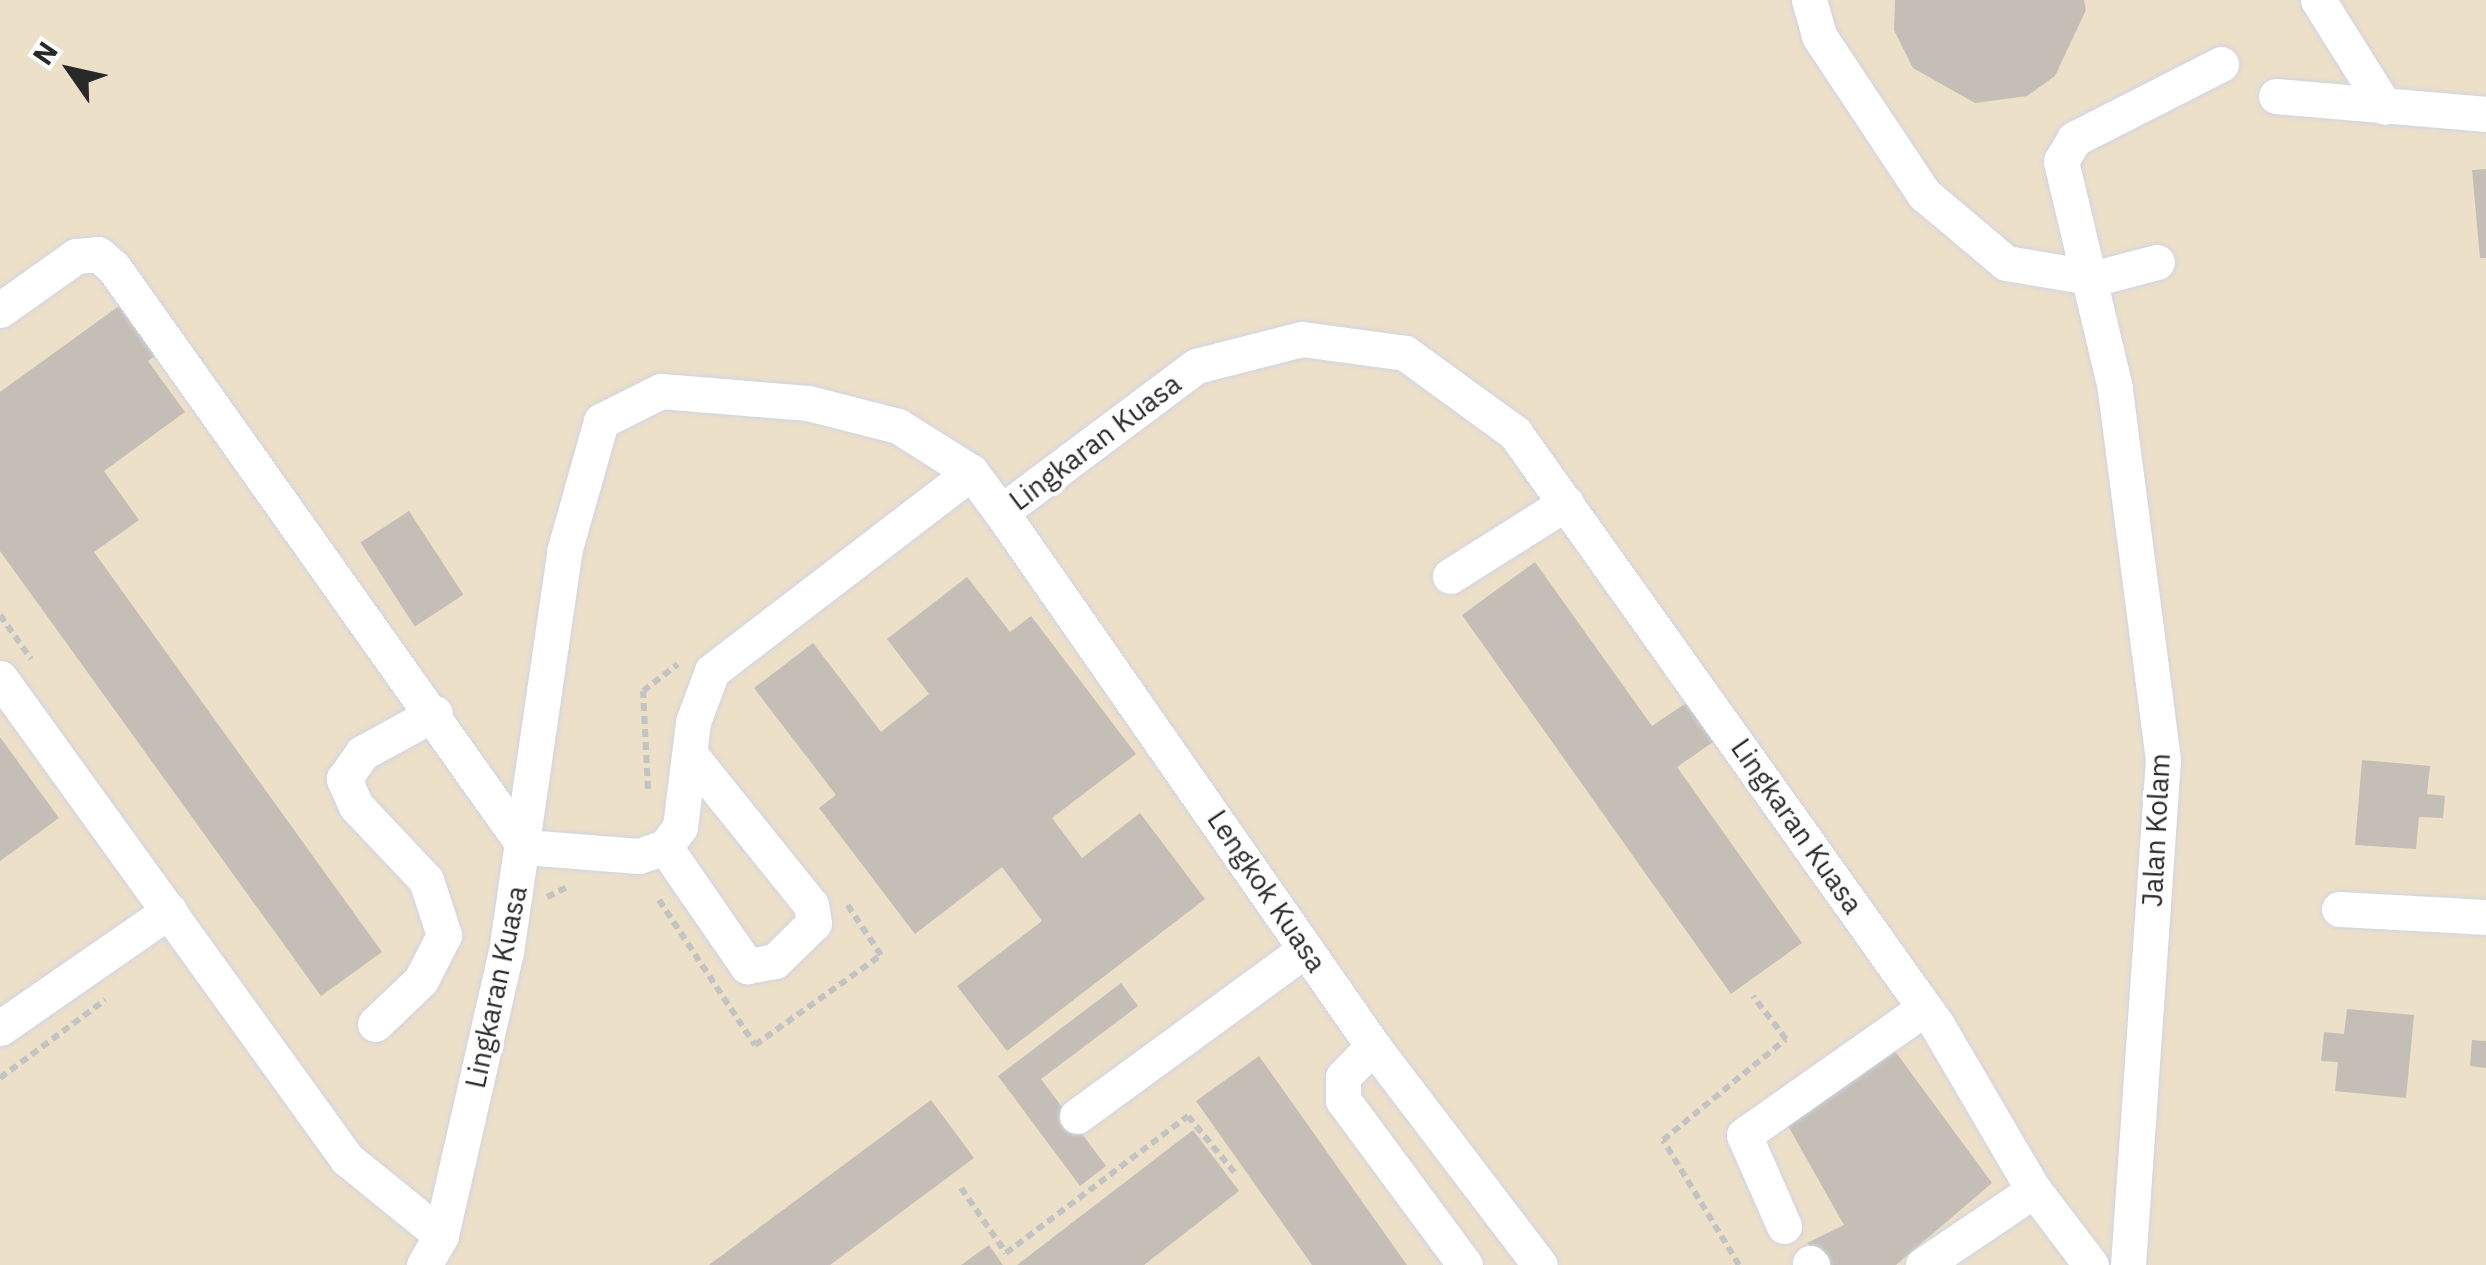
<!DOCTYPE html>
<style>
body{margin:0}
#map{position:relative;width:2486px;height:1265px;overflow:hidden;background:#ebe3da;font-family:"IBM Plex Sans",sans-serif}
div>[style]{position:absolute}
.education>*{inset:0;background:#ede0c9;transform-origin:0 0}
.building>*{inset:0;background:#c4beb6;transform-origin:0 0}
.path>*{height:6px;margin-top:-3px;transform-origin:0;background:repeating-linear-gradient(90deg,#c3c3c3 0 8px,transparent 0 13px)}
.roads{filter:drop-shadow(0 0 2px #d0d4e2) drop-shadow(0 0 2px #d0d4e2)}
.minor>*{height:35px;margin:-17.5px;padding:0 17.5px;transform-origin:17.5px;border-radius:17.5px;background:#fff}
span{translate:-50% -50%;white-space:nowrap;text-align:center;line-height:1.15;-webkit-text-stroke:8px #fff;paint-order:stroke}
.street-label{font-size:28px;color:#292929}
.north{position:absolute;left:20px;top:20px;width:100px;height:100px;-webkit-text-stroke:8px #fff;paint-order:stroke;rotate:304deg;font-size:28px;font-weight:700;line-height:40px;text-align:center;color:#292929}
.north::after{content:'';display:block;margin:auto;width:35px;height:45px;background:#292929;clip-path:polygon(50% 0,100% 100%,50% 72%,0 100%)}
</style>
<div id="map">
<div class="education">
<i style="left:0;top:0;width:2486px;height:1265px"></i>
</div>
<div class="building">
<i style="clip-path:polygon(1895px 0,2084px 0,2086px 10px,2055px 76px,2027px 96px,1975px 103px,1913px 68px,1894px 30px)"></i>
<i style="clip-path:polygon(2486px 169px,2486px 258px,2480px 258px,2472px 170px)"></i>
<i style="clip-path:polygon(130px 298px,167px 348px,148px 361px,185px 412px,104px 471px,139px 520px,94px 552px,382px 952px,321px 996px,0 551px,0 392px)"></i>
<i style="left:409px;top:511px;width:100px;height:58px;rotate:57deg"></i>
<i style="clip-path:polygon(1535px 562px,1652px 726px,1686px 703px,1713px 742px,1677px 767px,1802px 943px,1731px 994px,1462px 615px)"></i>
<i style="clip-path:polygon(967px 577px,1010px 632px,1031px 616px,1136px 754px,1052px 818px,1082px 858px,1140px 813px,1205px 899px,1007px 1051px,957px 986px,1042px 921px,1002px 867px,915px 934px,819px 808px,836px 795px,754px 688px,813px 643px,881px 732px,929px 694px,887px 639px)"></i>
<i style="clip-path:polygon(0 737px,59px 818px,0 861px)"></i>
<i style="clip-path:polygon(2362px 760px,2430px 766px,2427px 794px,2445px 796px,2443px 818px,2419px 817px,2416px 849px,2355px 845px)"></i>
<i style="clip-path:polygon(1121px 983px,1138px 1006px,1041px 1079px,1106px 1166px,1080px 1186px,998px 1076px)"></i>
<i style="clip-path:polygon(2347px 1009px,2414px 1015px,2406px 1098px,2335px 1091px,2338px 1062px,2321px 1061px,2324px 1032px,2344px 1034px)"></i>
<i style="clip-path:polygon(2472px 1040px,2486px 1041px,2486px 1068px,2470px 1066px)"></i>
<i style="clip-path:polygon(1889px 1043px,1992px 1183px,1896px 1265px,1824px 1265px,1807px 1243px,1844px 1225px,1783px 1117px)"></i>
<i style="clip-path:polygon(1259px 1056px,1407px 1265px,1312px 1265px,1196px 1101px)"></i>
<i style="clip-path:polygon(931px 1100px,974px 1158px,830px 1265px,709px 1265px)"></i>
<i style="clip-path:polygon(1193px 1130px,1239px 1191px,1144px 1265px,1017px 1265px)"></i>
<i style="clip-path:polygon(989px 1245px,1003px 1265px,961px 1265px)"></i>
</div>
<div class="path">
<i style="left:0;top:615px;width:54px;rotate:54.8deg"></i>
<i style="left:648px;top:789px;width:98px;rotate:-92.9deg"></i>
<i style="left:643px;top:691px;width:44px;rotate:-37.6deg"></i>
<i style="left:547px;top:897px;width:25px;rotate:-26deg"></i>
<i style="left:659px;top:900px;width:174px;rotate:56.5deg"></i>
<i style="left:755px;top:1045px;width:155px;rotate:-35.5deg"></i>
<i style="left:881px;top:955px;width:63px;rotate:-123.9deg"></i>
<i style="left:0;top:1078px;width:131px;rotate:-36.6deg"></i>
<i style="left:961px;top:1188px;width:79px;rotate:55.3deg"></i>
<i style="left:1006px;top:1253px;width:228px;rotate:-37deg"></i>
<i style="left:1188px;top:1116px;width:74px;rotate:50.5deg"></i>
<i style="left:1739px;top:1265px;width:146px;rotate:-121.3deg"></i>
<i style="left:1663px;top:1140px;width:159px;rotate:-39.4deg"></i>
<i style="left:1786px;top:1039px;width:54px;rotate:-127.5deg"></i>
</div>
<div class="roads">
<div class="minor">
<i style="left:1809px;top:0;width:37px;rotate:74deg"></i>
<i style="left:1819px;top:36px;width:190px;rotate:56.4deg"></i>
<i style="left:1924px;top:194px;width:107px;rotate:40.1deg"></i>
<i style="left:2006px;top:263px;width:91px;rotate:9.5deg"></i>
<i style="left:2096px;top:278px;width:63px;rotate:-14.7deg"></i>
<i style="left:2318px;top:0;width:126px;rotate:57.9deg"></i>
<i style="left:2276px;top:96px;width:211px;rotate:4.9deg"></i>
<i style="left:0;top:310px;width:93px;rotate:-35.4deg"></i>
<i style="left:76px;top:256px;width:22px;rotate:-5deg"></i>
<i style="left:98px;top:254px;width:21px;rotate:41deg"></i>
<i style="left:114px;top:268px;width:710px;rotate:54.63deg"></i>
<i style="left:525px;top:847px;width:114px;rotate:4.5deg"></i>
<i style="left:639px;top:856px;width:28px;rotate:-19deg"></i>
<i style="left:665px;top:847px;width:25px;rotate:-53deg"></i>
<i style="left:680px;top:827px;width:106px;rotate:-82.9deg"></i>
<i style="left:693px;top:722px;width:54px;rotate:-69.6deg"></i>
<i style="left:712px;top:671px;width:327px;rotate:-37.5deg"></i>
<i style="left:1001px;top:512px;width:651px;rotate:55.14deg"></i>
<i style="left:1373px;top:1046px;width:275px;rotate:52.7deg"></i>
<i style="left:1450px;top:576px;width:137px;rotate:-32.2deg"></i>
<i style="left:0;top:678px;width:593px;rotate:54.19deg"></i>
<i style="left:347px;top:1159px;width:121px;rotate:39deg"></i>
<i style="left:665px;top:847px;width:145px;rotate:55.4deg"></i>
<i style="left:747px;top:966px;width:28px;rotate:-10deg"></i>
<i style="left:775px;top:961px;width:54px;rotate:-44.3deg"></i>
<i style="left:814px;top:923px;width:18px;rotate:-99deg"></i>
<i style="left:811px;top:905px;width:190px;rotate:-128.8deg"></i>
<i style="left:2339px;top:909px;width:147px;rotate:3.1deg"></i>
<i style="left:375px;top:1024px;width:64px;rotate:-43.7deg"></i>
<i style="left:421px;top:980px;width:51px;rotate:-62.9deg"></i>
<i style="left:444px;top:935px;width:58px;rotate:-108.1deg"></i>
<i style="left:426px;top:880px;width:102px;rotate:-133.4deg"></i>
<i style="left:356px;top:806px;width:30px;rotate:-114deg"></i>
<i style="left:344px;top:779px;width:32px;rotate:-55deg"></i>
<i style="left:362px;top:753px;width:83px;rotate:-28.7deg"></i>
<i style="left:0;top:1028px;width:206px;rotate:-34.7deg"></i>
<i style="left:1373px;top:1046px;width:43px;rotate:134.1deg"></i>
<i style="left:1343px;top:1077px;width:23px;rotate:90deg"></i>
<i style="left:1343px;top:1100px;width:205px;rotate:53.5deg"></i>
<i style="left:1077px;top:1116px;width:283px;rotate:-36.1deg"></i>
<i style="left:1784px;top:1226px;width:99px;rotate:-113.7deg"></i>
<i style="left:1744px;top:1135px;width:221px;rotate:-35.1deg"></i>
<i style="left:1810px;top:1263px;width:3px;rotate:45deg"></i>
<i style="left:424px;top:1265px;width:34px;rotate:-60deg"></i>
<i style="left:441px;top:1235px;width:290px;rotate:-77.1deg"></i>
<i style="left:506px;top:952px;width:404px;rotate:-81.7deg"></i>
<i style="left:564px;top:552px;width:136px;rotate:-74.2deg"></i>
<i style="left:601px;top:421px;width:67px;rotate:-26.6deg"></i>
<i style="left:661px;top:391px;width:147px;rotate:4.7deg"></i>
<i style="left:808px;top:403px;width:93px;rotate:14.3deg"></i>
<i style="left:898px;top:426px;width:86px;rotate:32.2deg"></i>
<i style="left:971px;top:472px;width:50px;rotate:53.1deg"></i>
<i style="left:1001px;top:512px;width:244px;rotate:-36.8deg"></i>
<i style="left:1196px;top:366px;width:109px;rotate:-14.3deg"></i>
<i style="left:1302px;top:339px;width:104px;rotate:7.7deg"></i>
<i style="left:1405px;top:353px;width:136px;rotate:36deg"></i>
<i style="left:1515px;top:433px;width:727px;rotate:54.52deg"></i>
<i style="left:1937px;top:1025px;width:186px;rotate:59.7deg"></i>
<i style="left:2031px;top:1186px;width:99px;rotate:52.8deg"></i>
<i style="left:1923px;top:1265px;width:134px;rotate:-34deg"></i>
<i style="left:2128px;top:1265px;width:506px;rotate:-86.04deg"></i>
<i style="left:2163px;top:760px;width:375px;rotate:-97.4deg"></i>
<i style="left:2115px;top:388px;width:233px;rotate:-103.4deg"></i>
<i style="left:2061px;top:161px;width:26px;rotate:-59deg"></i>
<i style="left:2074px;top:139px;width:165px;rotate:-27deg"></i>
</div>
</div>
<div class="street-label">
<span style="left:1095px;top:442px;rotate:-37deg">Lingkaran Kuasa</span>
<span style="left:1797px;top:826px;rotate:55deg">Lingkaran Kuasa</span>
<span style="left:2156px;top:830px;rotate:-87deg">Jalan Kolam</span>
<span style="left:1267px;top:891px;rotate:56deg">Lengkok Kuasa</span>
<span style="left:496px;top:987px;rotate:-78deg">Lingkaran Kuasa</span>
</div>
<div class="north">N</div>
</div>
